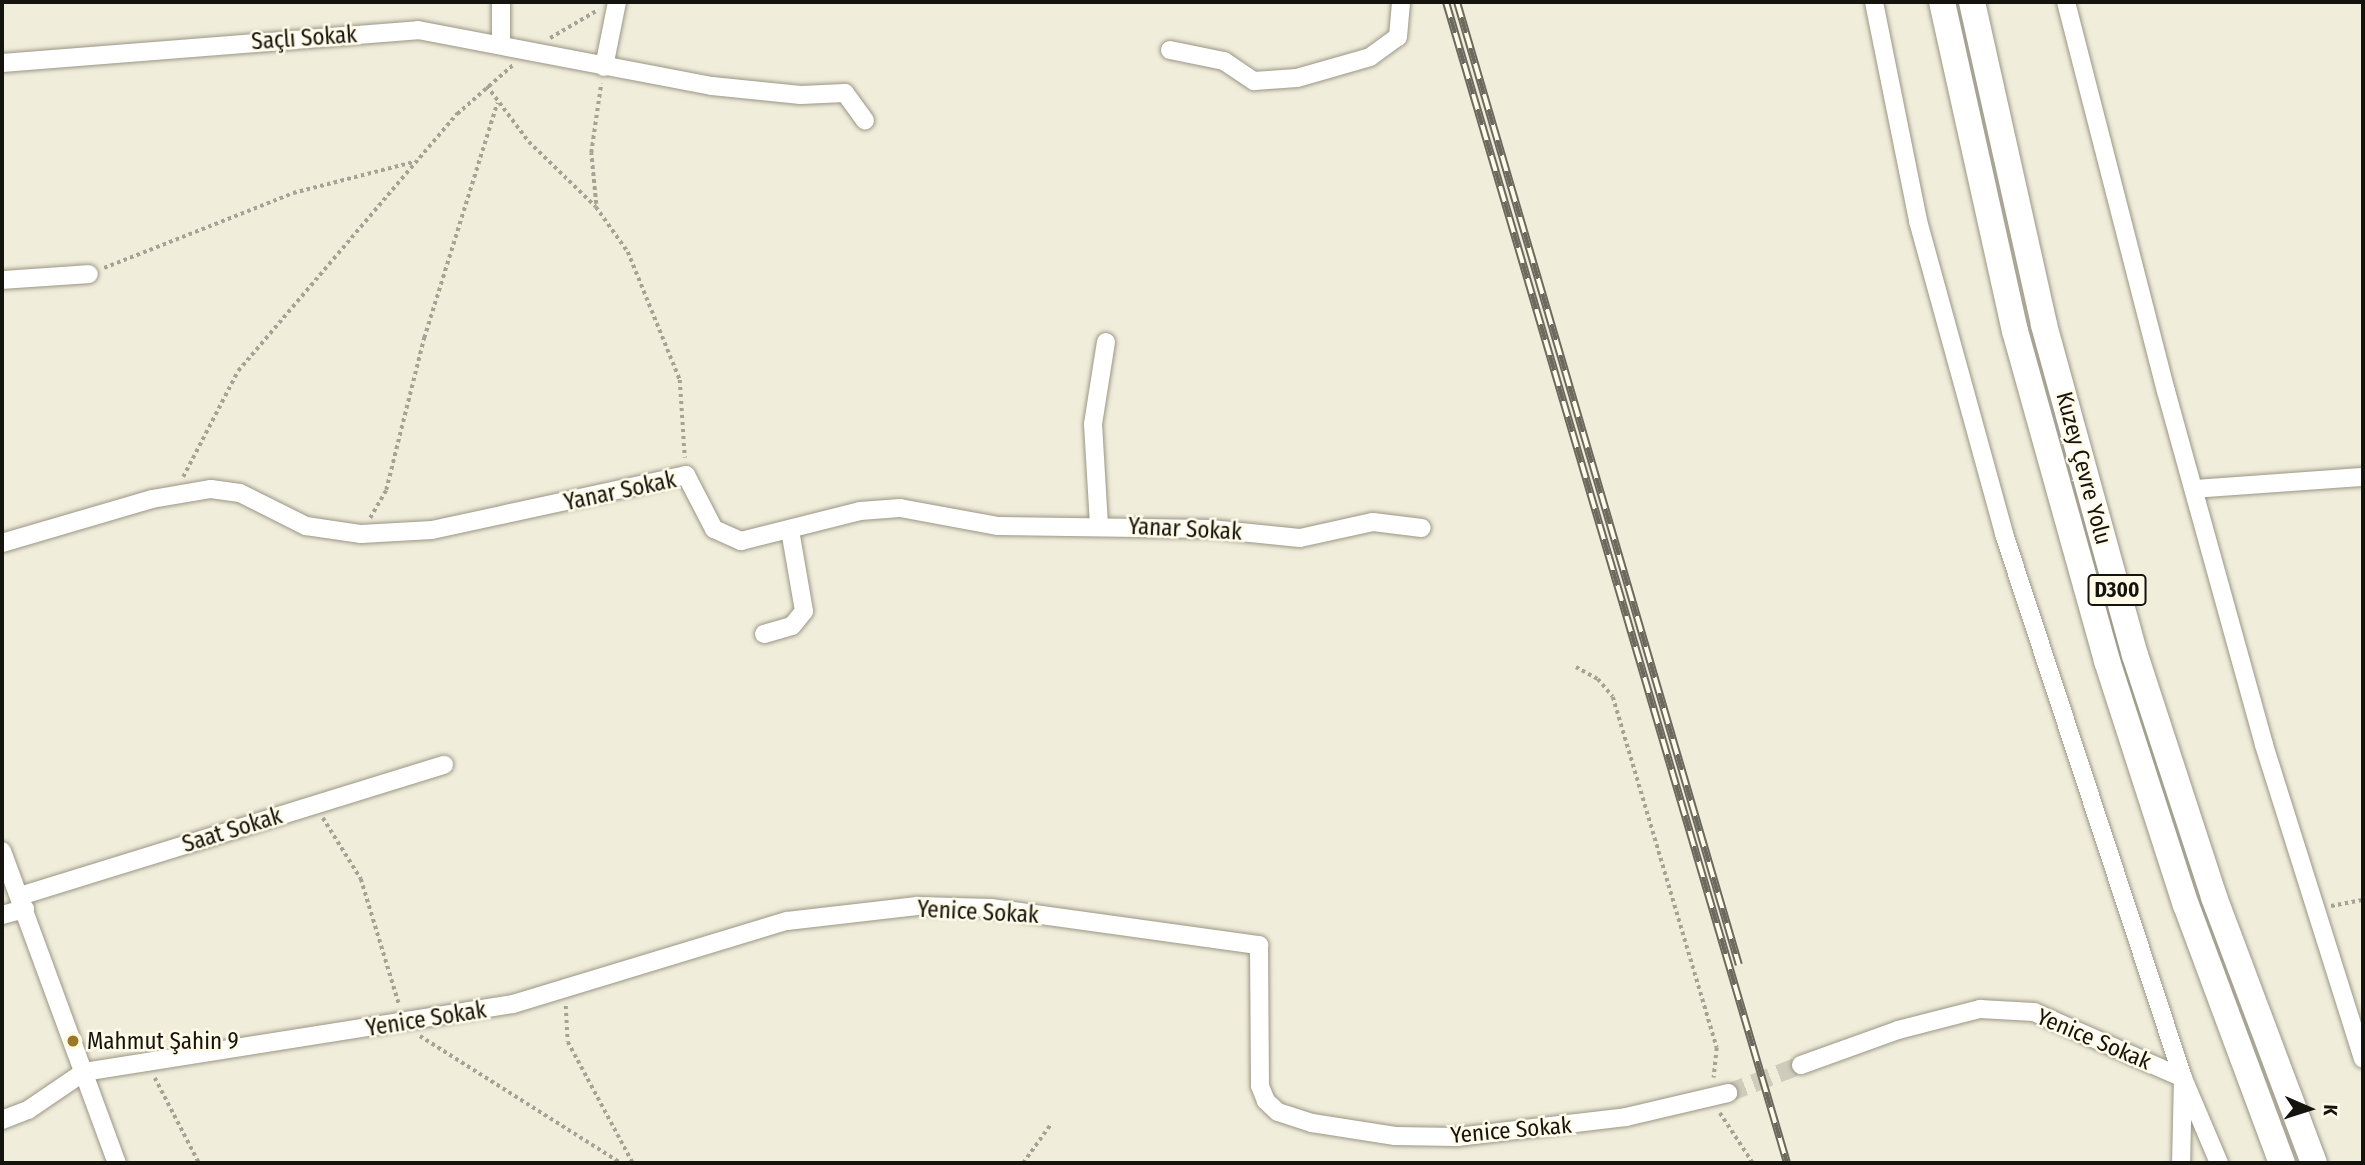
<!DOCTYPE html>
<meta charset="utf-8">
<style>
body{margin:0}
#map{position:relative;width:2365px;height:1165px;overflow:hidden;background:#f1eddb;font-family:"Fira Sans Condensed",sans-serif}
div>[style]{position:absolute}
.minor-tunnel>*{height:18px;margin-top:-9px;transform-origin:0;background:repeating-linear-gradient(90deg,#d0ccbc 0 18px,transparent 0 27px)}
.path>*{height:3.5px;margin-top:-1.75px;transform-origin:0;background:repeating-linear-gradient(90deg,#a6a395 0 3.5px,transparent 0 7px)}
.roads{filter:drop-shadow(0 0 2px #9a9685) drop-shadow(0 0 2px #9a9685)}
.minor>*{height:18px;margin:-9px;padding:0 9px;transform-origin:9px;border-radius:9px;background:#fff}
.highway>*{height:26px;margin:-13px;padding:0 13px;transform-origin:13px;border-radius:13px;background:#fff}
.rail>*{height:8px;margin-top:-4px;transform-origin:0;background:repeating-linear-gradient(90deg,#fffbe8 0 16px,#6c695f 0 32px);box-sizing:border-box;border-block:2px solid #6c695f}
.dots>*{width:19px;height:19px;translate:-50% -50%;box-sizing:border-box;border:4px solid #fffbe8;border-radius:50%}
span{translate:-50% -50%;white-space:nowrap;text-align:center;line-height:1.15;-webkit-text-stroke:5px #fffbe8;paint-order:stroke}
.shield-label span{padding:2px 5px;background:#fffbe8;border:2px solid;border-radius:5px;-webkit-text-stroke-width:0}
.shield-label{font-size:21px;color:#14130d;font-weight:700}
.street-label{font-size:23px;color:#14130d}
.poi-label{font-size:23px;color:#14130d}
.left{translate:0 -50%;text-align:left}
.frame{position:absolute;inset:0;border:4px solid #14130d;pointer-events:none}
.north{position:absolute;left:2274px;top:1074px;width:70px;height:70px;-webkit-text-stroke:5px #fffbe8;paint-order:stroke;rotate:93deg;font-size:19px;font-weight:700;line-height:28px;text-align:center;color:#14130d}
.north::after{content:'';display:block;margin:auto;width:24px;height:32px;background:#14130d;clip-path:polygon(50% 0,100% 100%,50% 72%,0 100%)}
</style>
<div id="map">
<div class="minor-tunnel">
<i style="left:1728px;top:1093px;width:78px;rotate:-21deg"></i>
</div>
<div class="path">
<i style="left:550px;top:38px;width:56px;rotate:-30.3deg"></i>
<i style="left:487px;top:86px;width:70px;rotate:53.1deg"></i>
<i style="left:529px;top:142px;width:93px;rotate:44.1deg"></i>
<i style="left:596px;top:207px;width:55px;rotate:54.6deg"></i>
<i style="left:628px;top:252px;width:138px;rotate:67.9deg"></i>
<i style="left:680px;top:380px;width:78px;rotate:86.3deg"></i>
<i style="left:596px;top:204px;width:51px;rotate:-95.6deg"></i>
<i style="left:591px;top:153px;width:70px;rotate:-81.8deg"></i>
<i style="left:104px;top:268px;width:203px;rotate:-21.6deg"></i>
<i style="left:293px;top:193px;width:125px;rotate:-14.4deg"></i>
<i style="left:183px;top:477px;width:119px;rotate:-62.6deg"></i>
<i style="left:238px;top:371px;width:338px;rotate:-49.6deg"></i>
<i style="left:457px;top:114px;width:74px;rotate:-41.2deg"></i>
<i style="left:370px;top:518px;width:32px;rotate:-60deg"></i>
<i style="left:386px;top:490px;width:157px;rotate:-76deg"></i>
<i style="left:424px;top:338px;width:246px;rotate:-72.7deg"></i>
<i style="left:1576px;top:667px;width:25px;rotate:29deg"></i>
<i style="left:1598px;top:679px;width:23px;rotate:50deg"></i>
<i style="left:1613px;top:697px;width:366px;rotate:73.5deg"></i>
<i style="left:1717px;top:1048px;width:30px;rotate:96deg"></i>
<i style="left:323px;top:818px;width:72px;rotate:58.1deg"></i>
<i style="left:361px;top:879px;width:131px;rotate:73.1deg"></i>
<i style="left:2331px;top:906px;width:33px;rotate:-11deg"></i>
<i style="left:566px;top:1006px;width:36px;rotate:87deg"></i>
<i style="left:568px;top:1042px;width:137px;rotate:61.8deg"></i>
<i style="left:420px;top:1036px;width:238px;rotate:32.3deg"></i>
<i style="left:155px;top:1078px;width:96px;rotate:62.6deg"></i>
<i style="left:1720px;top:1113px;width:60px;rotate:56.6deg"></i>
<i style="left:1023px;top:1163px;width:48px;rotate:-54.3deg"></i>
</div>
<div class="roads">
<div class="minor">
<i style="left:501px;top:2px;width:42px;rotate:90deg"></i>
<i style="left:1874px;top:2px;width:223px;rotate:78.6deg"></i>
<i style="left:1918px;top:221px;width:325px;rotate:74.6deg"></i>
<i style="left:2004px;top:534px;width:573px;rotate:71.79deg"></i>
<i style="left:2183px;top:1078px;width:92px;rotate:67deg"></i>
<i style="left:2066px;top:2px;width:402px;rotate:75.6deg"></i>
<i style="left:2166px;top:391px;width:367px;rotate:74.5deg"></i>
<i style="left:2264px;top:745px;width:329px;rotate:72.5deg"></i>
<i style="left:1170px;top:50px;width:55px;rotate:11.5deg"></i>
<i style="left:1224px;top:61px;width:36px;rotate:34deg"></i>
<i style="left:1254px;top:81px;width:43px;rotate:-4deg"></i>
<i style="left:1297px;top:78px;width:76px;rotate:-16deg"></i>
<i style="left:1370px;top:57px;width:34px;rotate:-36deg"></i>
<i style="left:1398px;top:37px;width:35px;rotate:-85deg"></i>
<i style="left:2px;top:63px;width:417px;rotate:-4.5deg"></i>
<i style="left:418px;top:30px;width:299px;rotate:10.8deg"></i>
<i style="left:712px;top:86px;width:89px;rotate:5.8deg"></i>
<i style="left:801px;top:95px;width:44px;rotate:-2.6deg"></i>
<i style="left:845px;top:93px;width:34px;rotate:54deg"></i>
<i style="left:604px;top:67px;width:66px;rotate:-78.7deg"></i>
<i style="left:2px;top:280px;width:87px;rotate:-3.9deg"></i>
<i style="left:2194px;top:489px;width:169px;rotate:-4.1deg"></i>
<i style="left:1099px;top:525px;width:101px;rotate:-93.4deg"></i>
<i style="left:1093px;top:424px;width:83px;rotate:-81deg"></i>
<i style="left:2px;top:543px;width:156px;rotate:-16.3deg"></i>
<i style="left:152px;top:499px;width:60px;rotate:-9.6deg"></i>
<i style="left:211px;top:489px;width:29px;rotate:8deg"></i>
<i style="left:240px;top:493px;width:74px;rotate:26.6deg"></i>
<i style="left:306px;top:526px;width:56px;rotate:8.3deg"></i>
<i style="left:361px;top:534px;width:71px;rotate:-3.2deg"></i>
<i style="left:432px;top:530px;width:260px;rotate:-12.2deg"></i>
<i style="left:686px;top:475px;width:61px;rotate:62.6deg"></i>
<i style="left:714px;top:529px;width:30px;rotate:24deg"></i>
<i style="left:741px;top:541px;width:123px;rotate:-14.1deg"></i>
<i style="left:860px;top:511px;width:40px;rotate:-4.3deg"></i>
<i style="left:900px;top:508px;width:100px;rotate:10.4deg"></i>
<i style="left:998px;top:526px;width:213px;rotate:0.8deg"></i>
<i style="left:1211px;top:529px;width:89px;rotate:5.8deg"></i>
<i style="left:1300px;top:538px;width:75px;rotate:-12.4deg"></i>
<i style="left:1373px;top:522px;width:49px;rotate:7deg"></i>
<i style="left:764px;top:634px;width:29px;rotate:-16deg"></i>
<i style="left:792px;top:626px;width:19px;rotate:-51deg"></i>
<i style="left:804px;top:611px;width:82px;rotate:-99.8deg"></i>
<i style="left:2px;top:851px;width:333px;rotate:69.8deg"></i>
<i style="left:20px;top:896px;width:444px;rotate:-17.2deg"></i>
<i style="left:2px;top:915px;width:24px;rotate:-15deg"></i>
<i style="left:1801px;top:1065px;width:103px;rotate:-19.8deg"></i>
<i style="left:1898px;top:1030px;width:85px;rotate:-14.4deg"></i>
<i style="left:1980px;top:1009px;width:54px;rotate:3.2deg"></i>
<i style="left:2034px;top:1012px;width:163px;rotate:23.9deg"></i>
<i style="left:2183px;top:1078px;width:85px;rotate:91.3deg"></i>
<i style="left:2px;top:1120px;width:28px;rotate:-21deg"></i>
<i style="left:28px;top:1110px;width:68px;rotate:-34.2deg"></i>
<i style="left:84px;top:1072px;width:434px;rotate:-9deg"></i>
<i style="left:513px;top:1004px;width:286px;rotate:-16.9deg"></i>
<i style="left:787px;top:921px;width:131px;rotate:-6.6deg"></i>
<i style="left:917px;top:906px;width:74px;rotate:1.5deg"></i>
<i style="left:991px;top:908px;width:271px;rotate:7.9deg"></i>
<i style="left:1259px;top:945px;width:141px;rotate:89.6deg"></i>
<i style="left:1260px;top:1086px;width:16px;rotate:68deg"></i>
<i style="left:1266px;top:1101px;width:16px;rotate:43deg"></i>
<i style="left:1278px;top:1112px;width:36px;rotate:18deg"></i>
<i style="left:1312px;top:1123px;width:84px;rotate:8.9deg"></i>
<i style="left:1395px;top:1136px;width:62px;rotate:0.9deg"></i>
<i style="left:1457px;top:1137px;width:170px;rotate:-6.7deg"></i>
<i style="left:1626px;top:1117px;width:105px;rotate:-13.2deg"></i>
</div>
<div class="highway">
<i style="left:1942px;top:2px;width:337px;rotate:77.5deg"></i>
<i style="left:2015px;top:331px;width:343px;rotate:74.4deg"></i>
<i style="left:2107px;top:661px;width:256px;rotate:72.1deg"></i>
<i style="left:2186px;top:905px;width:275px;rotate:69.6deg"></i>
<i style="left:1972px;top:2px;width:331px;rotate:77.4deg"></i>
<i style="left:2044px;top:325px;width:342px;rotate:74.6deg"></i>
<i style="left:2135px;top:655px;width:255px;rotate:71.9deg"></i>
<i style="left:2214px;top:897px;width:284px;rotate:69.4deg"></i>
</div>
</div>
<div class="rail">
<i style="left:1446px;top:2px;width:1210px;rotate:73.63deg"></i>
<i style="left:1457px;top:2px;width:1003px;rotate:73.68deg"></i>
</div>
<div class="dots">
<i style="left:73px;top:1041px;background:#9d7824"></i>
</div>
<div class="shield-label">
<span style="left:2117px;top:590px">D300</span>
</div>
<div class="street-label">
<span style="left:304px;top:38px;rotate:-4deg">Saçlı Sokak</span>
<span style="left:2084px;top:468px;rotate:75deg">Kuzey Çevre Yolu</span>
<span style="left:620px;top:491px;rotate:-12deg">Yanar Sokak</span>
<span style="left:1185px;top:529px;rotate:3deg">Yanar Sokak</span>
<span style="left:232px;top:830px;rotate:-17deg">Saat Sokak</span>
<span style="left:978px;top:912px;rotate:3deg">Yenice Sokak</span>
<span style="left:426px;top:1019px;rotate:-9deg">Yenice Sokak</span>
<span style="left:2094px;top:1039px;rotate:23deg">Yenice Sokak</span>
<span style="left:1511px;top:1130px;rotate:-5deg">Yenice Sokak</span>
</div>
<div class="poi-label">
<span class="left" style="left:87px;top:1041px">Mahmut Şahin 9</span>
</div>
<div class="frame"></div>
<div class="north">K</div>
</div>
